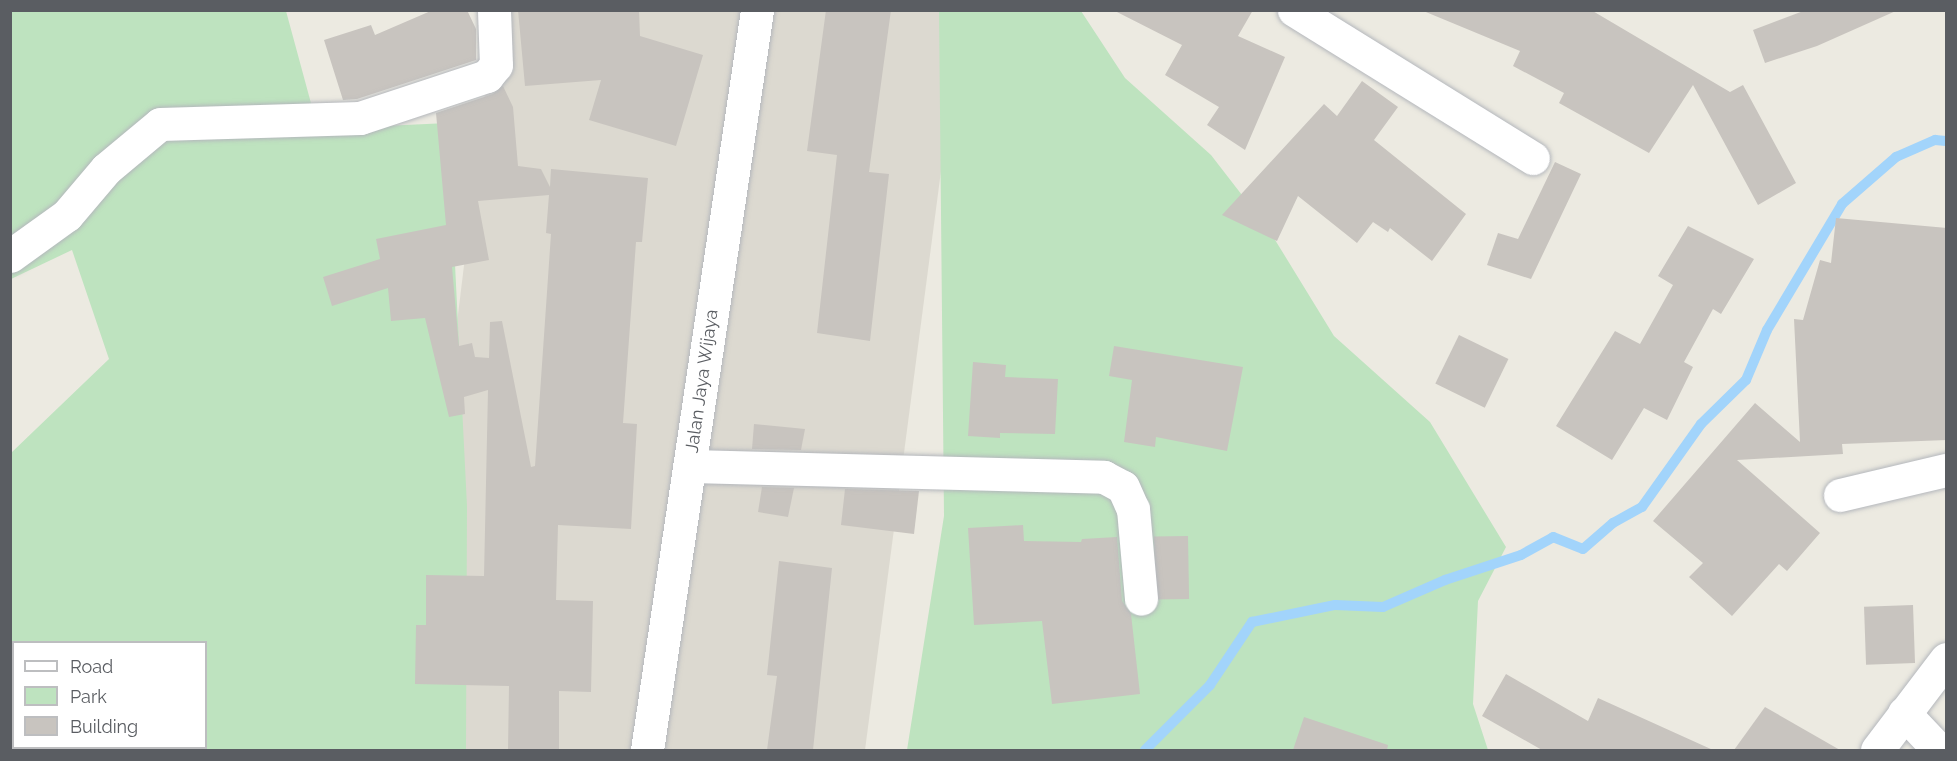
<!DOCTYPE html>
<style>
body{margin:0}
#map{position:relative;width:1957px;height:761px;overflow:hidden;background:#eceae1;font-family:Raleway,sans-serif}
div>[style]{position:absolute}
.education>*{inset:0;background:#dcd9d0}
.green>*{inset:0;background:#bee3bf}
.stream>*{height:10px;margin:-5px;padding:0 5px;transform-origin:5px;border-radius:5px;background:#a2d4fb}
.building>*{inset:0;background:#c8c4bf;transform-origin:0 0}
.roads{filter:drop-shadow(0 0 2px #b4b7bc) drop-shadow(0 0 2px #b4b7bc)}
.minor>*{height:33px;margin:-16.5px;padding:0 16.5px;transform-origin:16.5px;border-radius:16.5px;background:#fff}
span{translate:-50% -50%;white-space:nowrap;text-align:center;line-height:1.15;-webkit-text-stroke:4.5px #fff;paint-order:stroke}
.street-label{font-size:18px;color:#5a5d62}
.frame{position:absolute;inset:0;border:12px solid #5a5d62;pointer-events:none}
.legend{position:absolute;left:12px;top:641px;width:195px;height:108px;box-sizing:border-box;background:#fff;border:2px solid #bdbec0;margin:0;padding:8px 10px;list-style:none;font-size:18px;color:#5a5d62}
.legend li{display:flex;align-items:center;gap:12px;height:30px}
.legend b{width:30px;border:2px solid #bdbec0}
</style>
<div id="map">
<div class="education">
<i style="clip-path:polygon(495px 11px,962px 11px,865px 750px,405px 750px)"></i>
</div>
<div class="green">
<i style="clip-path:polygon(evenodd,11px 11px,286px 11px,318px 129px,448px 123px,467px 506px,466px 750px,11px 750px,11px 453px,109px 359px,72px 250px,11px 279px,11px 11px,14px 642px,206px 642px,206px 748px,14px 748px,14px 642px)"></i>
<i style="clip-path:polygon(939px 11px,1081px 11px,1125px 78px,1211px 155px,1269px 230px,1334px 336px,1430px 422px,1506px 547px,1478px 601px,1473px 704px,1488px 750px,907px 750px,944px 516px)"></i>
</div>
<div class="stream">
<i style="left:1145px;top:750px;width:92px;rotate:-45deg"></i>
<i style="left:1210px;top:685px;width:76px;rotate:-56.3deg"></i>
<i style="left:1252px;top:622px;width:85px;rotate:-11.6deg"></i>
<i style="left:1335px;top:605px;width:48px;rotate:2.4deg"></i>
<i style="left:1383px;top:607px;width:68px;rotate:-23.5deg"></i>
<i style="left:1445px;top:580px;width:80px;rotate:-18.2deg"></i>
<i style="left:1521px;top:555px;width:37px;rotate:-29deg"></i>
<i style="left:1553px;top:537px;width:32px;rotate:22deg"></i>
<i style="left:1583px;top:549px;width:40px;rotate:-41deg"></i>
<i style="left:1613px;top:523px;width:33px;rotate:-29deg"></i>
<i style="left:1642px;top:507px;width:102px;rotate:-54.6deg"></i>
<i style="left:1701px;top:424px;width:63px;rotate:-44.4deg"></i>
<i style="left:1746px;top:380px;width:54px;rotate:-67.2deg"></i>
<i style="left:1767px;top:330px;width:147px;rotate:-59.2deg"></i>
<i style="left:1842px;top:204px;width:72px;rotate:-41deg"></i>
<i style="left:1896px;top:157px;width:43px;rotate:-23.6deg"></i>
<i style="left:1935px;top:140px;width:11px;rotate:5deg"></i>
</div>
<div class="building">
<i style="clip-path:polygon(433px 10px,467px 10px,476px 29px,476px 60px,357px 99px,343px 100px,324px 40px,371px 25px,375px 35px)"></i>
<i style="clip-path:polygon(518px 10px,639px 10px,640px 36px,703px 55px,676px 146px,589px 120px,601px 80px,525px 86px)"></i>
<i style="clip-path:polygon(826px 10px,891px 10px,869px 172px,889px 174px,870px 341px,817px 333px,837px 155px,807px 151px)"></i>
<i style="clip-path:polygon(1113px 10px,1253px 10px,1238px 36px,1285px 57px,1245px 150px,1207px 125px,1219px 107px,1165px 75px,1182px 45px)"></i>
<i style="clip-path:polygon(1421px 10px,1591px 10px,1730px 92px,1743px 85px,1796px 183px,1758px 205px,1693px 85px,1649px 153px,1559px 103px,1564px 93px,1513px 66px,1520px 51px)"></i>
<i style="clip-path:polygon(1806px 10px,1898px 10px,1817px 46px,1765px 63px,1753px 30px)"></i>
<i style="clip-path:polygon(1362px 81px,1398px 107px,1374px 140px,1466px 214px,1432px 261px,1390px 228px,1388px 232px,1373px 222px,1357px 243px,1298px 196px,1277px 241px,1222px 215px,1324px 104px,1337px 116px)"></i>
<i style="clip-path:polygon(evenodd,503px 86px,513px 107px,518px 166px,541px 169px,550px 187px,551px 169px,648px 178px,642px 242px,636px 242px,623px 423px,637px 424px,631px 529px,558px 525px,556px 600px,593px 601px,591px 692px,559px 691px,559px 750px,508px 750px,509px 686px,415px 684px,416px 625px,426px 625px,426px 575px,484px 576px,488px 390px,464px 397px,465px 414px,449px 417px,425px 318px,391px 321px,388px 288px,332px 306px,323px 277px,380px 259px,376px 239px,446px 225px,436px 113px,493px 94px,503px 86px,549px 195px,546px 233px,551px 234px,535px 466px,531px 467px,502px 321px,490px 322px,489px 358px,475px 357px,472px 343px,459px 346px,452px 267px,489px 260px,478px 201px,549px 195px)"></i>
<i style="clip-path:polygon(1555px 162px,1581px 174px,1531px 279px,1487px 265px,1498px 233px,1518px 239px)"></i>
<i style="clip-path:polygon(1836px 218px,1947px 228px,1947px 440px,1842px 444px,1843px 454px,1737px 460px,1820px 533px,1787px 571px,1779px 564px,1732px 616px,1689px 577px,1703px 563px,1653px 521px,1755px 403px,1800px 442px,1794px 319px,1803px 320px,1820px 260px,1831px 263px)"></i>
<i style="clip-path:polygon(1688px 226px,1754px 259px,1721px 314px,1713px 309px,1684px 362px,1693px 367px,1667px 420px,1644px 408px,1612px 460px,1556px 426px,1615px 331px,1640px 344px,1673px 285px,1658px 276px)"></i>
<i style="left:1459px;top:335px;width:55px;height:54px;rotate:26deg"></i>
<i style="clip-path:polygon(1114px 346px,1243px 367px,1227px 451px,1156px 437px,1155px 447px,1124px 442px,1132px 380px,1109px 376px)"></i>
<i style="clip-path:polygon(973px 362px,1006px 365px,1005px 377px,1058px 379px,1055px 434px,1000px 433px,1000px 438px,968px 436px)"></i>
<i style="clip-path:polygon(754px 424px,805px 429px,801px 450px,752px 449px)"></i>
<i style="clip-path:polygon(762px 487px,794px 488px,788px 517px,758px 512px)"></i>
<i style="clip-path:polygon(845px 489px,919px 491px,914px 534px,841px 525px)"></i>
<i style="clip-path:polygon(1023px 525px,1024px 541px,1081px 542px,1082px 539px,1117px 537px,1122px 601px,1131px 614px,1140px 694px,1052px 704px,1042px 621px,974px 625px,968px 528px)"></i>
<i style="left:1188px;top:536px;width:63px;height:34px;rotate:89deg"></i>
<i style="clip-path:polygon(779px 561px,832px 568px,813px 750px,767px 750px,777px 676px,767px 675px)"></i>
<i style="left:1913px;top:605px;width:58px;height:49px;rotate:88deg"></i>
<i style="clip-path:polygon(1506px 674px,1588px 721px,1598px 698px,1713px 750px,1542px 750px,1482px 716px)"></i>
<i style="clip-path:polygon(1765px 707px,1840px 750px,1734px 750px)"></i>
<i style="clip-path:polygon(1304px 717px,1388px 745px,1387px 750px,1293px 750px)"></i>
</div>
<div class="roads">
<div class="minor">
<i style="left:1294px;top:10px;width:281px;rotate:31.8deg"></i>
<i style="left:10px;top:256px;width:70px;rotate:-35.7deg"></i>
<i style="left:67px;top:215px;width:60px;rotate:-49.7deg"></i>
<i style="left:106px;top:169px;width:70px;rotate:-39.8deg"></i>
<i style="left:160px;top:124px;width:200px;rotate:-1.7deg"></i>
<i style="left:360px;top:118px;width:134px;rotate:-18.3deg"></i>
<i style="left:487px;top:76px;width:14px;rotate:-51deg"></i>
<i style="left:496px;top:65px;width:55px;rotate:-92.1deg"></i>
<i style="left:691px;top:466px;width:413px;rotate:1.5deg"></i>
<i style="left:1104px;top:477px;width:21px;rotate:28deg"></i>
<i style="left:1123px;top:487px;width:24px;rotate:66deg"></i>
<i style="left:1133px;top:509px;width:90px;rotate:84.9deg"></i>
<i style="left:1840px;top:495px;width:109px;rotate:-13.3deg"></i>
<i style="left:1904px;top:713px;width:51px;rotate:46.6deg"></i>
<i style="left:647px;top:750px;width:748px;rotate:-81.54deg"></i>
<i style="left:1877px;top:750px;width:114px;rotate:-52.8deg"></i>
</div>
</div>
<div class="street-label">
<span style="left:702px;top:381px;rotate:-82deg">Jalan Jaya Wijaya</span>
</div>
<div class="frame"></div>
<ul class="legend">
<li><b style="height:8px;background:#fff"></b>Road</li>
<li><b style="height:16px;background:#bee3bf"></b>Park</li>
<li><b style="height:16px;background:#c8c4bf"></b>Building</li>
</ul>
</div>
